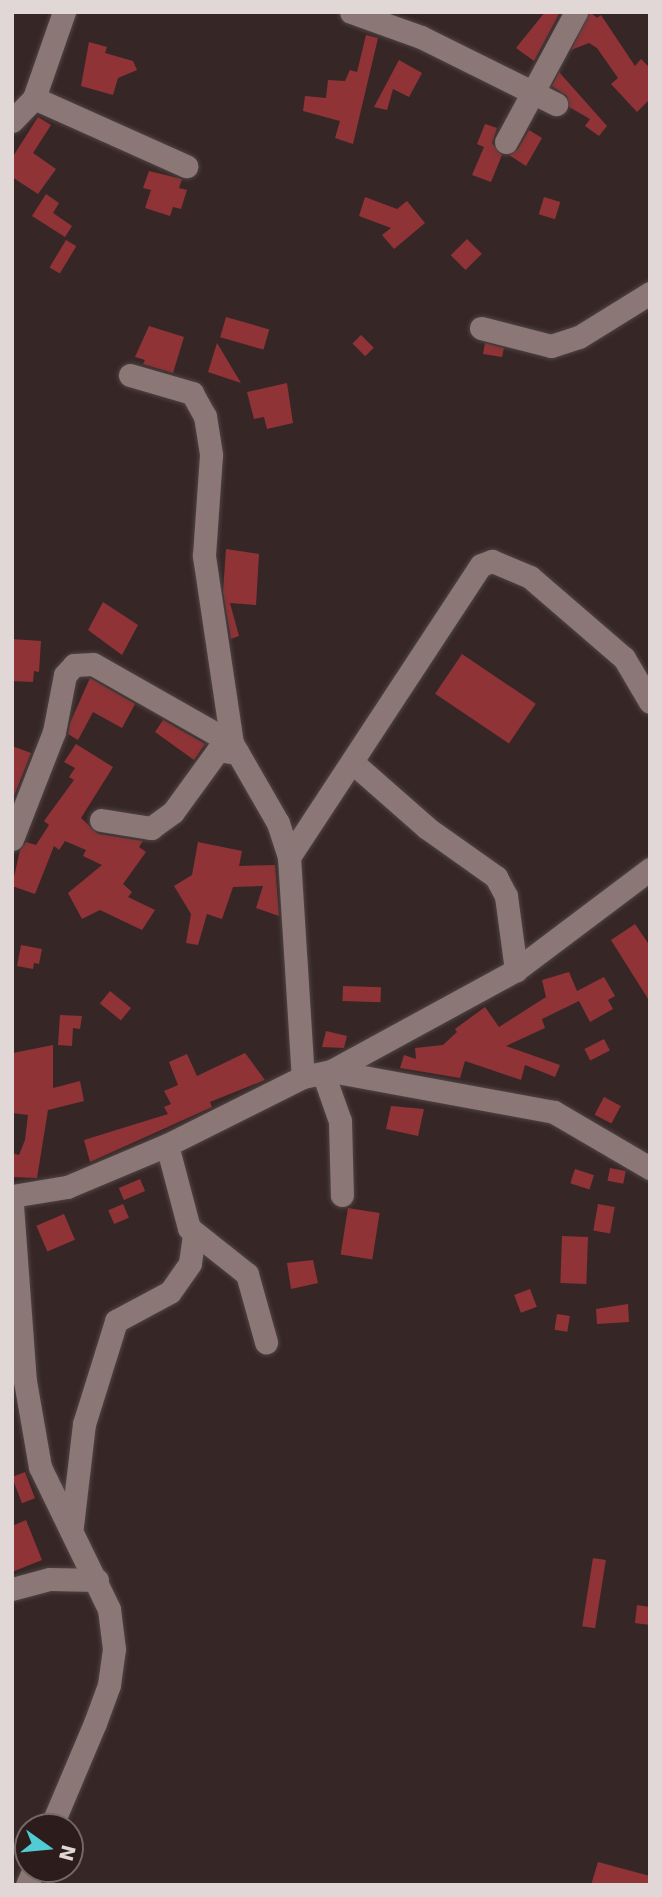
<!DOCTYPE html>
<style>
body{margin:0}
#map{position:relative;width:662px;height:1897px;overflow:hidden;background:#362726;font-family:"DejaVu Sans",sans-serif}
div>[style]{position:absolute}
.building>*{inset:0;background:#903336;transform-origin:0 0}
.roads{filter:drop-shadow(0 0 2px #504343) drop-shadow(0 0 2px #504343)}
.minor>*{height:23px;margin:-11.5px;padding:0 11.5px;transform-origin:11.5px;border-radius:11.5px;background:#8a7776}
span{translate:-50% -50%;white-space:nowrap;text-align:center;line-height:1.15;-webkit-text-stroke:7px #2c1d1c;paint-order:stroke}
.frame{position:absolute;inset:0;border:14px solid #e1d7d6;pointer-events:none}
.north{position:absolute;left:14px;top:1813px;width:70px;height:70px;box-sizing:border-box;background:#2c1d1c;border:2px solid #746766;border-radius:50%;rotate:105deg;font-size:19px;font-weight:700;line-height:28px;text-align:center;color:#e1d7d6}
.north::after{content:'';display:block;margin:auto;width:24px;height:32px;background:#51ccd4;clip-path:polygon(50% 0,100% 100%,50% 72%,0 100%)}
</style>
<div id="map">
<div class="building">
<i style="clip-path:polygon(545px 12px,560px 12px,534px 61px,516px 48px)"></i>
<i style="clip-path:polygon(590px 12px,597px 18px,601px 15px,635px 66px,641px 59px,650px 68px,650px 99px,637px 112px,611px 84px,618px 78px,597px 48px,589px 43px,571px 50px)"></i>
<i style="clip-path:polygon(366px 35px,378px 38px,353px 144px,335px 138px,340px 121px,303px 111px,305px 96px,326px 98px,328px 80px,345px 81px,350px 70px,357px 72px)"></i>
<i style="clip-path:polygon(89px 42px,107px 47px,105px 53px,133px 61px,137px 70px,118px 78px,113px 95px,81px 86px)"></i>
<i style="clip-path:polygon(399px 60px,422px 73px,409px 97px,393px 89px,387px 110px,374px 107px)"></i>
<i style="clip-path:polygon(559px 72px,607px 126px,599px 136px,585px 126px,590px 119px,569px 107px,567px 96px,552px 86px)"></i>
<i style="clip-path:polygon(38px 117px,51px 125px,33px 153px,56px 169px,38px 194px,12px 177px,12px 158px)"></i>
<i style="clip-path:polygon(485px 124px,497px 128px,492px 143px,502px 155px,491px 182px,472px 175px,484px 147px,477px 144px)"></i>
<i style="clip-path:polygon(529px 130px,542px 138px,526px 166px,509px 155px,518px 149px)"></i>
<i style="clip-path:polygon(149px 171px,182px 179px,179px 188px,187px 190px,181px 209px,173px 207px,170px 216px,145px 208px,151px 190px,143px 188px)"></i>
<i style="clip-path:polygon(46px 194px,59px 203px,53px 213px,72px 226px,65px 237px,32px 216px)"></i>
<i style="clip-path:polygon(365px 197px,397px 209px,407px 201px,425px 223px,394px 249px,382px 235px,391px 228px,359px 216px)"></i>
<i style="left:544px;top:197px;width:17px;height:18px;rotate:17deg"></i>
<i style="left:467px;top:239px;width:21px;height:23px;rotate:45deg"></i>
<i style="left:66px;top:240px;width:12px;height:32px;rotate:31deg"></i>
<i style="left:226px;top:317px;width:45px;height:21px;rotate:16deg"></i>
<i style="clip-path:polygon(149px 326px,184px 337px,173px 373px,143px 364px,145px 360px,135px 357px)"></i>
<i style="left:361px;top:335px;width:18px;height:12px;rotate:45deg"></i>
<i style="clip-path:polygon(217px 343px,241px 383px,208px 372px)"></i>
<i style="clip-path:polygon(485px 343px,504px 348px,502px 357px,483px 354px)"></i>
<i style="clip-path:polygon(287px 383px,293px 423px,267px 429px,264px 417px,254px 419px,247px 392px)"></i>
<i style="clip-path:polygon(226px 549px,259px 554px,256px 605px,230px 603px,239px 636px,231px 639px,223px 592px)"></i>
<i style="clip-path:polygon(103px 602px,138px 625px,122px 655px,88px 630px)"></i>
<i style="clip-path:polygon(12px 639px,41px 641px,39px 672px,34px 671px,33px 682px,12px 681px)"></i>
<i style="left:462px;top:654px;width:89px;height:48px;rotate:34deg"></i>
<i style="clip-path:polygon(90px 678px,135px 704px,122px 728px,93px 712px,78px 740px,68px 734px,70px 723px)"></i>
<i style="clip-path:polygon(163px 720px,205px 744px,194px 760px,155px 732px)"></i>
<i style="clip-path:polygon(76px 744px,113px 767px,81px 818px,98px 834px,143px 841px,139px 847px,146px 852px,123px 884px,132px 892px,128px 897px,155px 910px,142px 930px,100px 910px,82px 919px,68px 893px,102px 865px,83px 856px,86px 850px,65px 841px,59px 850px,54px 846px,35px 894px,12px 886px,20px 850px,26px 842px,36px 845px,49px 825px,44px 821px,74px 780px,69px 777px,75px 768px,64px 762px)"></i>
<i style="clip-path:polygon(12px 746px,31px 753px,14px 796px,12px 796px)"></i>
<i style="clip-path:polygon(198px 842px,242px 851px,239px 866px,275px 865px,279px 916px,256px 908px,263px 886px,233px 887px,222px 919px,207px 914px,198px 945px,186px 943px,191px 914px,174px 886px,192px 875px)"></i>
<i style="clip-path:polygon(635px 924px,650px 946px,650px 1002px,611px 940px)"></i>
<i style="clip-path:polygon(21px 945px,42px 949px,39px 964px,34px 963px,33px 969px,17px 966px)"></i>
<i style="clip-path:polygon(569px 972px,577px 991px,604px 977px,615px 996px,608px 1000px,613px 1009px,590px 1022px,579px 1001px,542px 1019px,545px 1028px,506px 1046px,560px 1065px,555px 1077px,525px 1065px,521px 1080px,465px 1061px,460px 1078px,400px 1068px,404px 1055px,416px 1059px,415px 1048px,443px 1045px,457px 1032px,455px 1029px,485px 1007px,499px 1027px,546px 997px,542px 980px)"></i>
<i style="left:343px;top:986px;width:38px;height:15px;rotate:2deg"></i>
<i style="left:110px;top:991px;width:27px;height:16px;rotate:39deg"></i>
<i style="clip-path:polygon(60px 1015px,82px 1016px,80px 1029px,73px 1028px,72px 1046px,58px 1045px)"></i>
<i style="clip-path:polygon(326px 1031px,347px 1036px,344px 1048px,322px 1047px)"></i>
<i style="left:604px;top:1039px;width:13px;height:22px;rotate:63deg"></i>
<i style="clip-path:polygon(53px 1045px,53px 1088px,80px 1081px,84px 1101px,48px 1110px,37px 1178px,12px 1177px,12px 1153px,19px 1155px,25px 1140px,28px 1115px,12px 1113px,13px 1053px)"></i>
<i style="clip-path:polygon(245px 1053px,265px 1080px,210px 1102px,212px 1107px,90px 1162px,84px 1140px,168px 1114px,164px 1107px,171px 1104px,164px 1091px,178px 1085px,169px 1062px,187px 1054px,197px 1076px)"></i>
<i style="left:604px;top:1097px;width:19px;height:20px;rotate:28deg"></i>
<i style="clip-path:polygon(391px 1106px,424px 1109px,418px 1136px,386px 1129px)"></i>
<i style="left:610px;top:1168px;width:16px;height:13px;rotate:11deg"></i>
<i style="left:575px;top:1169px;width:20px;height:15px;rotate:18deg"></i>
<i style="left:140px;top:1179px;width:13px;height:23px;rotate:67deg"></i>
<i style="left:123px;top:1204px;width:15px;height:16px;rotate:67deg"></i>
<i style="left:598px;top:1204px;width:17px;height:27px;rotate:10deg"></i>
<i style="left:348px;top:1208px;width:32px;height:47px;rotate:9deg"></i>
<i style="left:64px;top:1214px;width:28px;height:30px;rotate:67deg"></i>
<i style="left:562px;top:1236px;width:26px;height:47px;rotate:2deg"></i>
<i style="clip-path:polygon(313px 1260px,318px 1283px,291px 1289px,287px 1263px)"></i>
<i style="left:530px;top:1289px;width:19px;height:17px;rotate:69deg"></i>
<i style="clip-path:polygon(628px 1304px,629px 1322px,597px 1324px,596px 1309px)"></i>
<i style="left:557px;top:1314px;width:13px;height:16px;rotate:9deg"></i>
<i style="left:25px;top:1472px;width:28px;height:14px;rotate:69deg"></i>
<i style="clip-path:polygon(26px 1520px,42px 1560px,12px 1572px,12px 1526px)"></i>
<i style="left:593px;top:1558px;width:13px;height:69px;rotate:9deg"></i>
<i style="clip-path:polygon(637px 1605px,650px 1607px,650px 1625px,635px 1623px)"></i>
<i style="clip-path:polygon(598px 1862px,650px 1876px,650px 1885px,591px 1885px)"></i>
</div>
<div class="roads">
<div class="minor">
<i style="left:351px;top:12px;width:74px;rotate:19.7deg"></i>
<i style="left:421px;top:37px;width:151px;rotate:26.4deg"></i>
<i style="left:34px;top:98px;width:167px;rotate:24.1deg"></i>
<i style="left:12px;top:121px;width:32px;rotate:-46deg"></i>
<i style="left:34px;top:98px;width:91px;rotate:-70.8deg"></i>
<i style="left:506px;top:142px;width:148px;rotate:-61.7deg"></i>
<i style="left:481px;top:328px;width:72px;rotate:14.4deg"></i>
<i style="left:551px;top:346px;width:29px;rotate:-18deg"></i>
<i style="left:579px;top:337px;width:84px;rotate:-31.8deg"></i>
<i style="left:130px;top:375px;width:65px;rotate:16.2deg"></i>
<i style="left:192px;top:393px;width:26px;rotate:61deg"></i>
<i style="left:205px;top:416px;width:39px;rotate:81deg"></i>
<i style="left:211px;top:455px;width:101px;rotate:94deg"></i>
<i style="left:204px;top:556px;width:189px;rotate:81.5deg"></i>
<i style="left:232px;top:743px;width:92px;rotate:60.1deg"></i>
<i style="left:278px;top:823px;width:36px;rotate:72deg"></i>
<i style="left:289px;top:857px;width:220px;rotate:86.4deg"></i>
<i style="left:352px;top:762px;width:100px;rotate:41.3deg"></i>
<i style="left:427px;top:828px;width:85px;rotate:35.4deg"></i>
<i style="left:496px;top:877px;width:21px;rotate:62deg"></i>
<i style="left:506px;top:896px;width:75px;rotate:82.3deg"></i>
<i style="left:101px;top:820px;width:51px;rotate:9.1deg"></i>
<i style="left:151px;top:828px;width:27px;rotate:-36deg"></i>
<i style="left:173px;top:812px;width:77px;rotate:-54deg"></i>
<i style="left:218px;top:750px;width:20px;rotate:9deg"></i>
<i style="left:12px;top:839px;width:115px;rotate:-68.6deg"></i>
<i style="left:54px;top:732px;width:58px;rotate:-79.1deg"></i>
<i style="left:65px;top:675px;width:13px;rotate:-48deg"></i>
<i style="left:74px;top:665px;width:19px;rotate:-3deg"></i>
<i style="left:93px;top:664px;width:160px;rotate:29.6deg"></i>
<i style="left:289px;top:857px;width:349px;rotate:-56.7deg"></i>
<i style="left:481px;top:565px;width:12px;rotate:-20deg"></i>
<i style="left:492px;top:561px;width:41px;rotate:22.8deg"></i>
<i style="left:530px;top:577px;width:124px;rotate:40.8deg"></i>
<i style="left:624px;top:658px;width:51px;rotate:59.4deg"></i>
<i style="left:331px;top:1071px;width:211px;rotate:-28.6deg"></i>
<i style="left:516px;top:970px;width:168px;rotate:-37deg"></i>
<i style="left:323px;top:1073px;width:51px;rotate:70.5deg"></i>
<i style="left:340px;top:1121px;width:74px;rotate:88.5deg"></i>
<i style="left:167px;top:1145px;width:86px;rotate:75.2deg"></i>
<i style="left:189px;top:1228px;width:74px;rotate:38.4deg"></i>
<i style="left:247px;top:1274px;width:71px;rotate:74.4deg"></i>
<i style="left:12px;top:1196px;width:56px;rotate:-9.3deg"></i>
<i style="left:67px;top:1187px;width:108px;rotate:-22.8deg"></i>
<i style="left:167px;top:1145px;width:152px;rotate:-26.6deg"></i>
<i style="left:303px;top:1077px;width:29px;rotate:-12deg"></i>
<i style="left:331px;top:1071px;width:227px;rotate:10.4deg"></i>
<i style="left:554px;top:1112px;width:111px;rotate:30.3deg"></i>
<i style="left:12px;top:1205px;width:176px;rotate:85.8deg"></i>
<i style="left:25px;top:1381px;width:87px;rotate:80.1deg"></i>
<i style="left:40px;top:1467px;width:158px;rotate:64.1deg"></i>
<i style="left:109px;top:1609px;width:40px;rotate:82.9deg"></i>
<i style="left:114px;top:1649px;width:36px;rotate:98deg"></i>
<i style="left:109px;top:1685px;width:40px;rotate:110.2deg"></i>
<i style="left:95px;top:1723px;width:113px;rotate:112.9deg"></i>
<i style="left:72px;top:1526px;width:103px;rotate:-83.3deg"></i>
<i style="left:84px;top:1424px;width:108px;rotate:-72.7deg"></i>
<i style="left:116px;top:1321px;width:61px;rotate:-28.2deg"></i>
<i style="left:170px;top:1292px;width:35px;rotate:-55deg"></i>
<i style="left:190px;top:1263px;width:28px;rotate:-82deg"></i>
<i style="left:12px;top:1589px;width:39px;rotate:-15deg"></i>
<i style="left:50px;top:1579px;width:47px;rotate:1.2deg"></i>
<i style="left:27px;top:1885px;width:17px;rotate:-66deg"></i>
</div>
</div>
<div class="frame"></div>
<div class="north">N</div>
</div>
